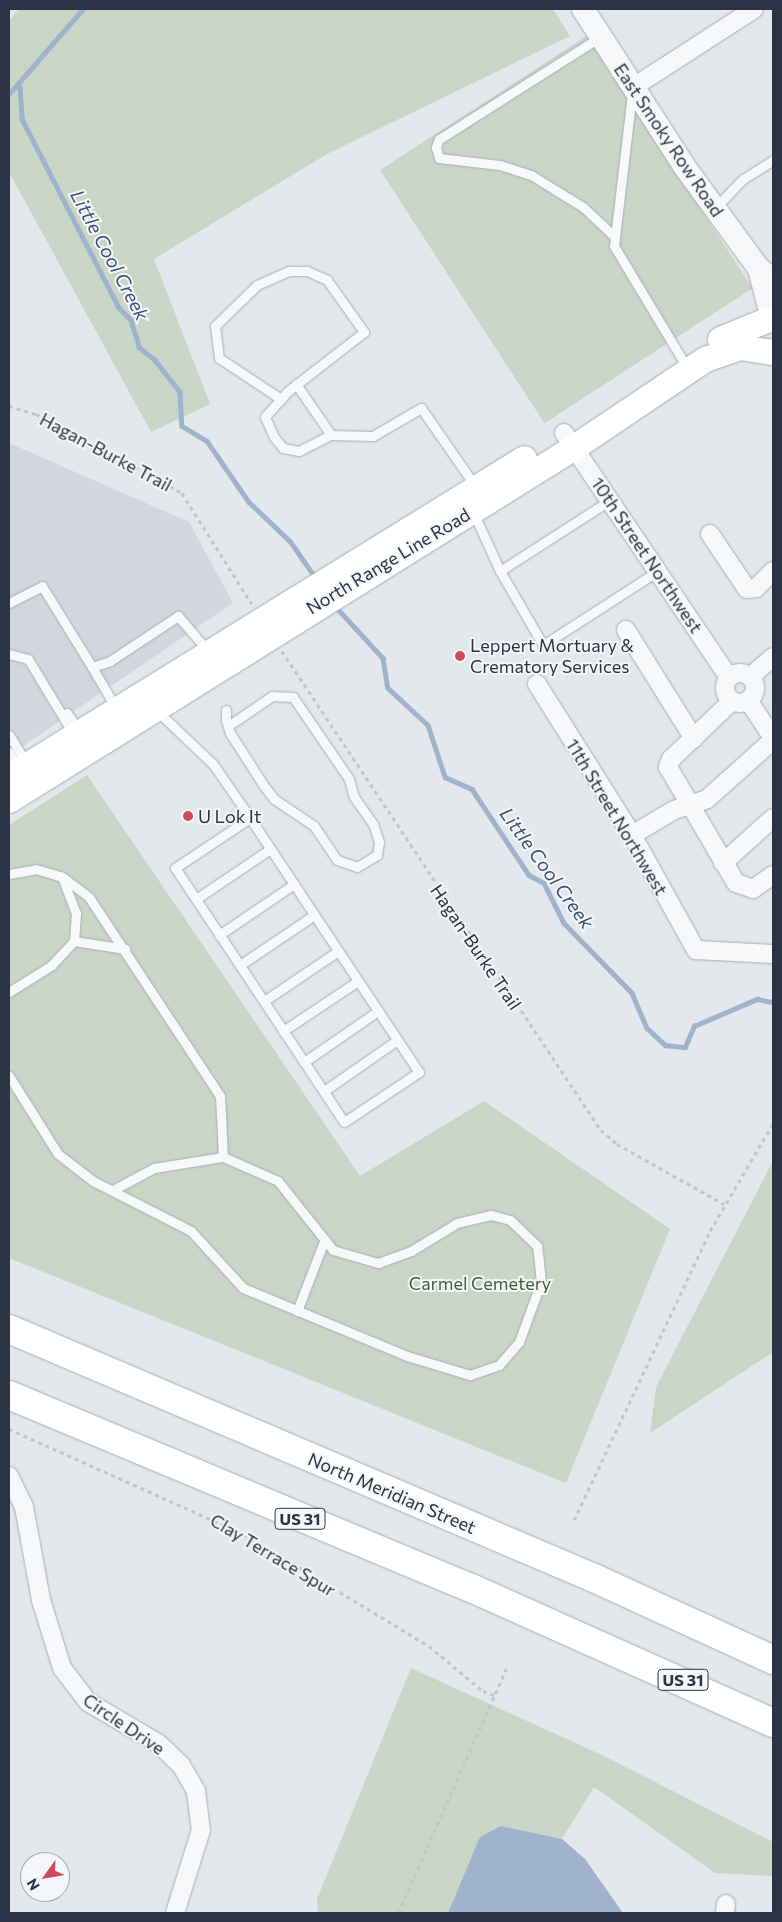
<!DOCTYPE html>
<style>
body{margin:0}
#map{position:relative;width:782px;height:1922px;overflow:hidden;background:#e4e7ec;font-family:Commissioner,sans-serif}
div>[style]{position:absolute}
.built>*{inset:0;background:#d2d6de}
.green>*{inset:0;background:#c9d6c5;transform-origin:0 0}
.water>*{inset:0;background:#9fb4cc}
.stream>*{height:4.5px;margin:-2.25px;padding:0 2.25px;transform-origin:2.25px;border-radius:2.25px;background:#9fb4cc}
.path>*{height:2.5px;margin-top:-1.25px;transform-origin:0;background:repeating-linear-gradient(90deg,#c2c5cb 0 4px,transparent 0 8px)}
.roads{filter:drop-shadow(0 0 1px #a9aeb7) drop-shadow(0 0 1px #a9aeb7)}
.service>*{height:9px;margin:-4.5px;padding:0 4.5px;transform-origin:4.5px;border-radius:4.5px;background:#f7f8fa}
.minor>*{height:18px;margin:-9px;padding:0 9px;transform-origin:9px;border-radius:9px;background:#f7f8fa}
.minor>.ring{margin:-9px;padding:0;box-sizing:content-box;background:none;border:18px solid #f7f8fa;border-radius:50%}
.tertiary>*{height:22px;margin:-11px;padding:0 11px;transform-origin:11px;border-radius:11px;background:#f7f8fa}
.secondary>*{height:25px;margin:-12.5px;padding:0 12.5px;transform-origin:12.5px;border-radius:12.5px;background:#fff}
.motorway>*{height:28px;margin:-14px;padding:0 14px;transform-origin:14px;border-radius:14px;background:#fff}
.dots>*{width:14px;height:14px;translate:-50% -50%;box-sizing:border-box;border:2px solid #f4f6f9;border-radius:50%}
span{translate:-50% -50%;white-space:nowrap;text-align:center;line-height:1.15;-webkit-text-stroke:4px #f4f6f9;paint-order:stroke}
.shield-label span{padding:1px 4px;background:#f4f6f9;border:1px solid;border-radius:4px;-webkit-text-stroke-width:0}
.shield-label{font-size:16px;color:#2b3445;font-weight:700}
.street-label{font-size:18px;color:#2b3445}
.poi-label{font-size:18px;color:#2b3445}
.left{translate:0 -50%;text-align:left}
.park-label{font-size:18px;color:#3f6138}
.water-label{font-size:19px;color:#34527a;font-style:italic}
.frame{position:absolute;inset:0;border:10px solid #2b3445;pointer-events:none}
.north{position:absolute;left:20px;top:1852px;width:50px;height:50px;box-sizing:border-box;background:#f4f6f9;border:1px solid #a4a8b1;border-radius:50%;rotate:238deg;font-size:14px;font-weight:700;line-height:20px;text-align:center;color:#2b3445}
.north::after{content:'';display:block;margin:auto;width:18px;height:22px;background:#d1495b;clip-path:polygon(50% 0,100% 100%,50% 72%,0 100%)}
</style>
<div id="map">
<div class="built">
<i style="clip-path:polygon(9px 443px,189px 522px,233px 603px,23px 746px,9px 751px)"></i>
</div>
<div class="green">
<i style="clip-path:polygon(19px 9px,553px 9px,570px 36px,327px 154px,154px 259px,210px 404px,151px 432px,9px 172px,9px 21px)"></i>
<i style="left:588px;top:35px;width:302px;height:248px;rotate:57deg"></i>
<i style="clip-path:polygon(87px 775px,360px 1176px,484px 1101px,670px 1229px,566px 1483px,9px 1258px,9px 825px)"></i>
<i style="clip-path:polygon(773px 1161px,773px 1352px,650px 1433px,656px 1387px)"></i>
<i style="clip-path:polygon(411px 1668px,604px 1756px,773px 1842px,773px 1876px,715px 1873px,594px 1787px,562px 1839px,501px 1826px,449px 1913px,318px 1913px,317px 1899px)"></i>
</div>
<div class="water">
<i style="clip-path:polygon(501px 1826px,562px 1839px,585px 1859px,623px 1913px,448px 1913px,480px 1837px)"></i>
</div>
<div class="stream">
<i style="left:20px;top:87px;width:32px;rotate:86deg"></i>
<i style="left:22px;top:119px;width:210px;rotate:62.8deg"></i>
<i style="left:118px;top:306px;width:19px;rotate:47deg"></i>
<i style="left:131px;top:320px;width:28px;rotate:73deg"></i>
<i style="left:139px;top:347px;width:21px;rotate:39deg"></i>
<i style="left:155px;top:360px;width:41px;rotate:52deg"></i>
<i style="left:180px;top:392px;width:34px;rotate:87deg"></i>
<i style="left:182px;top:426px;width:29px;rotate:31deg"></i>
<i style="left:207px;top:441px;width:74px;rotate:55.5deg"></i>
<i style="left:249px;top:502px;width:57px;rotate:43.6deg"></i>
<i style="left:290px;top:541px;width:44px;rotate:55.2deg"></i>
<i style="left:9px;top:94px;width:113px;rotate:-49deg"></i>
<i style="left:335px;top:606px;width:71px;rotate:47.3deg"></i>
<i style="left:383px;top:658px;width:30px;rotate:81deg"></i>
<i style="left:388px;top:688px;width:54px;rotate:42.8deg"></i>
<i style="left:428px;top:725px;width:55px;rotate:71.9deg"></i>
<i style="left:445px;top:777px;width:30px;rotate:24deg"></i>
<i style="left:472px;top:789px;width:103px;rotate:56.5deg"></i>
<i style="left:529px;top:875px;width:17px;rotate:28deg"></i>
<i style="left:544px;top:883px;width:45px;rotate:63.4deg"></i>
<i style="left:564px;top:923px;width:98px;rotate:45.8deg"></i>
<i style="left:632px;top:993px;width:38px;rotate:67deg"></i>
<i style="left:647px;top:1028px;width:25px;rotate:43deg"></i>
<i style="left:665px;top:1045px;width:20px;rotate:6deg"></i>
<i style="left:685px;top:1047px;width:23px;rotate:-67deg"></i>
<i style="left:694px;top:1026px;width:69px;rotate:-23.2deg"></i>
<i style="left:757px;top:999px;width:16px;rotate:11deg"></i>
</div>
<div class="path">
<i style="left:9px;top:406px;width:28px;rotate:17deg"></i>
<i style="left:36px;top:414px;width:166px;rotate:28.4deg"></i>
<i style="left:182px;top:493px;width:131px;rotate:57.8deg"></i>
<i style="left:282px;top:651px;width:576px;rotate:56.34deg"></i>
<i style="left:601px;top:1130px;width:21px;rotate:41deg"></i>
<i style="left:617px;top:1144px;width:123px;rotate:29.3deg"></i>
<i style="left:9px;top:1429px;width:257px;rotate:24.1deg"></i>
<i style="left:244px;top:1534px;width:216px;rotate:31.2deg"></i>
<i style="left:429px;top:1646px;width:70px;rotate:39.8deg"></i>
<i style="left:483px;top:1691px;width:12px;rotate:20deg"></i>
<i style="left:574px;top:1520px;width:319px;rotate:-64.8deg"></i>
<i style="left:710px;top:1231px;width:125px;rotate:-59.7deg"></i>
<i style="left:398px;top:1913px;width:267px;rotate:-66.1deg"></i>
</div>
<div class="roads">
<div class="service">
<i style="left:600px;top:37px;width:191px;rotate:147.6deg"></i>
<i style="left:439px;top:139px;width:9px;rotate:111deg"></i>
<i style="left:436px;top:147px;width:11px;rotate:75deg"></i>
<i style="left:439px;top:158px;width:61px;rotate:6.5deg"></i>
<i style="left:500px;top:165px;width:33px;rotate:18deg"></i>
<i style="left:531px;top:175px;width:61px;rotate:31.6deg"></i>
<i style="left:583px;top:207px;width:42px;rotate:43.1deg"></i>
<i style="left:632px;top:93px;width:154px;rotate:96.7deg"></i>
<i style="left:614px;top:246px;width:132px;rotate:59deg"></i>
<i style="left:715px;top:208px;width:40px;rotate:-46deg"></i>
<i style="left:743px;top:179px;width:36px;rotate:-32deg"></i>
<i style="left:296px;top:384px;width:62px;rotate:55.5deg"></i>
<i style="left:281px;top:399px;width:74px;rotate:-146.5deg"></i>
<i style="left:219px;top:358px;width:32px;rotate:-97deg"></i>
<i style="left:215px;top:326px;width:59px;rotate:-44.3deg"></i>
<i style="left:257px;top:285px;width:35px;rotate:-24deg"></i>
<i style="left:289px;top:271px;width:18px"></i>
<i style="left:307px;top:271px;width:22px;rotate:24deg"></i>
<i style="left:327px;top:280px;width:64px;rotate:54.6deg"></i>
<i style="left:364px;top:332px;width:96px;rotate:142.2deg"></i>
<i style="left:288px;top:391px;width:11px;rotate:131deg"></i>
<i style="left:281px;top:399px;width:24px;rotate:132deg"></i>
<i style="left:265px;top:417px;width:22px;rotate:66deg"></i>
<i style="left:274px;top:437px;width:14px;rotate:51deg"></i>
<i style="left:283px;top:448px;width:16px;rotate:11deg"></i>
<i style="left:299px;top:451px;width:35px;rotate:-27deg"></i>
<i style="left:330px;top:435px;width:43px;rotate:1.3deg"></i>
<i style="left:373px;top:436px;width:56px;rotate:-30.3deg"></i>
<i style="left:421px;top:408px;width:96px;rotate:55.2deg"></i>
<i style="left:473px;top:512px;width:65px;rotate:65.4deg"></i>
<i style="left:500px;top:571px;width:86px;rotate:59.8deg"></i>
<i style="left:543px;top:645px;width:137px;rotate:-32.8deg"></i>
<i style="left:500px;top:571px;width:131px;rotate:-32.8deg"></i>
<i style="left:9px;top:603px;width:37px;rotate:-27deg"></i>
<i style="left:42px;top:586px;width:95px;rotate:58.3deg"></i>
<i style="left:92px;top:667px;width:19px;rotate:-18deg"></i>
<i style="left:110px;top:661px;width:82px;rotate:-33.5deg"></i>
<i style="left:178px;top:616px;width:46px;rotate:49.4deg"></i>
<i style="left:9px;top:654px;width:20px;rotate:15deg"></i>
<i style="left:28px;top:659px;width:89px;rotate:58.8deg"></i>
<i style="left:92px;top:667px;width:48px;rotate:59.7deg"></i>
<i style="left:156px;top:710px;width:79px;rotate:43.5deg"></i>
<i style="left:213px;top:764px;width:55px;rotate:55.4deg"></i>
<i style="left:244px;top:809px;width:316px;rotate:56.4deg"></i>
<i style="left:419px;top:1072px;width:90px;rotate:146.3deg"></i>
<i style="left:344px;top:1122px;width:305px;rotate:-123.6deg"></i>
<i style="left:175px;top:868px;width:90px;rotate:-33.7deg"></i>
<i style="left:226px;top:710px;width:10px;rotate:90deg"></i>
<i style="left:226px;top:720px;width:14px;rotate:73deg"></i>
<i style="left:230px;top:733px;width:63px;rotate:57.3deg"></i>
<i style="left:264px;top:786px;width:16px;rotate:52deg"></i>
<i style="left:274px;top:799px;width:48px;rotate:34deg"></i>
<i style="left:314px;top:826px;width:41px;rotate:55.9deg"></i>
<i style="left:337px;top:860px;width:21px;rotate:19deg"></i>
<i style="left:357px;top:867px;width:23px;rotate:-31deg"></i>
<i style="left:377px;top:855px;width:13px;rotate:-81deg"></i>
<i style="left:379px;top:842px;width:19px;rotate:-108deg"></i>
<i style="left:373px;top:824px;width:33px;rotate:-125deg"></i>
<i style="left:354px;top:797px;width:19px;rotate:-106deg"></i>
<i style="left:349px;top:779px;width:99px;rotate:-124.3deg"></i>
<i style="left:293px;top:697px;width:21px;rotate:-177deg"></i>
<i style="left:272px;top:696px;width:53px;rotate:145.7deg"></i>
<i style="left:67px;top:713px;width:22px;rotate:56deg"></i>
<i style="left:9px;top:735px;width:34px;rotate:58deg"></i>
<i style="left:9px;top:752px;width:20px;rotate:60deg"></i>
<i style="left:9px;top:874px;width:27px;rotate:-10deg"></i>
<i style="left:36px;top:869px;width:27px;rotate:17deg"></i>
<i style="left:62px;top:877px;width:39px;rotate:69deg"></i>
<i style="left:76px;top:913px;width:28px;rotate:94deg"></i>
<i style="left:74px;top:941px;width:33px;rotate:133deg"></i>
<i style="left:52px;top:965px;width:51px;rotate:147.9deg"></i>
<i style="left:196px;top:899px;width:89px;rotate:-34deg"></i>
<i style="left:219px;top:935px;width:91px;rotate:-34.2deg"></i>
<i style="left:74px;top:941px;width:52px;rotate:8.9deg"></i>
<i style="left:240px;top:965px;width:89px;rotate:-34deg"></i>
<i style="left:264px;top:1001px;width:89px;rotate:-34deg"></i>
<i style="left:283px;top:1031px;width:90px;rotate:-33.7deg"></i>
<i style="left:304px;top:1062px;width:90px;rotate:-34.6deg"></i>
<i style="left:9px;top:1076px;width:92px;rotate:57.9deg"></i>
<i style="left:58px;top:1154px;width:44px;rotate:37.6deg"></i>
<i style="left:93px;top:1181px;width:110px;rotate:27deg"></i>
<i style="left:191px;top:1231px;width:77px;rotate:47.6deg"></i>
<i style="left:243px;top:1288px;width:178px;rotate:22.5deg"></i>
<i style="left:407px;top:1356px;width:66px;rotate:16.8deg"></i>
<i style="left:470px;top:1375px;width:31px;rotate:-19deg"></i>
<i style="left:499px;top:1365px;width:30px;rotate:-49deg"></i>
<i style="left:519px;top:1342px;width:64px;rotate:-69.9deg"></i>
<i style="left:541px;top:1282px;width:36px;rotate:-96deg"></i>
<i style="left:537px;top:1246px;width:37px;rotate:-136deg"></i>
<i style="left:510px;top:1220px;width:20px;rotate:-165deg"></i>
<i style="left:491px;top:1215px;width:35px;rotate:167deg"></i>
<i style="left:457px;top:1223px;width:54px;rotate:148.7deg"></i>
<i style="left:411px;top:1251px;width:35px;rotate:160deg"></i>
<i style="left:378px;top:1263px;width:47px;rotate:-163.9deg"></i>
<i style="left:333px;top:1250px;width:88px;rotate:-128.6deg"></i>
<i style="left:278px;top:1181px;width:60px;rotate:-156.4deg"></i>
<i style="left:223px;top:1157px;width:61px;rotate:-92.8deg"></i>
<i style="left:220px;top:1096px;width:238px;rotate:-123.4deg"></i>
<i style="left:89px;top:897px;width:34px;rotate:-143deg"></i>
<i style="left:324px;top:1091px;width:89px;rotate:-34.9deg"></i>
<i style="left:113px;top:1190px;width:47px;rotate:-28.2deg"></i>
<i style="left:154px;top:1168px;width:70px;rotate:-9.1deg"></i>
<i style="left:297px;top:1311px;width:75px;rotate:-68.9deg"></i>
</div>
<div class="minor">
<i style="left:632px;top:88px;width:145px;rotate:-32.9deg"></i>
<i style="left:564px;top:433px;width:295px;rotate:56deg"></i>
<i style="left:710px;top:534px;width:66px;rotate:56.1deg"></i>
<i style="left:747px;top:589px;width:9px;rotate:-6deg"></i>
<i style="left:756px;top:588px;width:24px;rotate:-45deg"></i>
<i style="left:626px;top:630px;width:128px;rotate:58deg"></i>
<i class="ring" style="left:725px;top:673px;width:12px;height:12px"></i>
<i style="left:750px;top:677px;width:30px;rotate:-41deg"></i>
<i style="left:537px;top:684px;width:178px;rotate:57.8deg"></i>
<i style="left:632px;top:835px;width:132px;rotate:60.9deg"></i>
<i style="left:696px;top:950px;width:77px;rotate:3deg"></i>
<i style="left:748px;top:700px;width:45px;rotate:56.7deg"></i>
<i style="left:732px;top:701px;width:84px;rotate:136.4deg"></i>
<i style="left:671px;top:759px;width:9px;rotate:111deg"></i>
<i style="left:668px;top:767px;width:134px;rotate:59.6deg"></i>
<i style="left:736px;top:883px;width:18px;rotate:19deg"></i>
<i style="left:753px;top:889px;width:24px;rotate:-35deg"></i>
<i style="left:632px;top:835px;width:49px;rotate:-30.8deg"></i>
<i style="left:674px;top:810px;width:35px;rotate:-18deg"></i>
<i style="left:707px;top:799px;width:89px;rotate:-41.8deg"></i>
<i style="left:723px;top:863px;width:67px;rotate:-42deg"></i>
<i style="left:9px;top:1476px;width:34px;rotate:64deg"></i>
<i style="left:24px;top:1507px;width:95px;rotate:79.6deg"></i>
<i style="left:41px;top:1600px;width:71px;rotate:72.8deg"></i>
<i style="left:62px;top:1668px;width:43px;rotate:52.6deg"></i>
<i style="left:88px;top:1702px;width:82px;rotate:30.6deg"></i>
<i style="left:159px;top:1744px;width:30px;rotate:44deg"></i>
<i style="left:181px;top:1765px;width:30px;rotate:60deg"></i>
<i style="left:196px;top:1791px;width:39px;rotate:83deg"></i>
<i style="left:201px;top:1830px;width:87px;rotate:107.4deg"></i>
<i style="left:725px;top:1913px;width:9px;rotate:-84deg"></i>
</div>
<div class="tertiary">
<i style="left:583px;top:9px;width:187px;rotate:57.2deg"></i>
<i style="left:684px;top:166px;width:127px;rotate:53.9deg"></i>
<i style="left:759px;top:269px;width:17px;rotate:36deg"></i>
<i style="left:759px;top:269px;width:43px;rotate:75.3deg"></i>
</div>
<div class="secondary">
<i style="left:720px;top:339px;width:50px;rotate:-22.4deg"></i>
<i style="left:9px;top:776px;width:605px;rotate:-31.69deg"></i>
<i style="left:9px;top:800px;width:666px;rotate:-32deg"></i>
<i style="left:574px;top:447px;width:158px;rotate:-33.9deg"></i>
<i style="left:705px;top:359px;width:37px;rotate:-19deg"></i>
<i style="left:740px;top:347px;width:33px;rotate:9deg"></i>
</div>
<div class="motorway">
<i style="left:9px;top:1329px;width:636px;rotate:23.06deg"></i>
<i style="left:594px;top:1578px;width:197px;rotate:24.6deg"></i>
<i style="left:9px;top:1395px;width:498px;rotate:22.7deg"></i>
<i style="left:469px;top:1587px;width:333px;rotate:24.1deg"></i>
</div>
</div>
<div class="dots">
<i style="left:460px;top:656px;background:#d1495b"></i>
<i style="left:188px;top:816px;background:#d1495b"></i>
</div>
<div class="shield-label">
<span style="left:300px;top:1519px">US 31</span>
<span style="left:683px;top:1680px">US 31</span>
</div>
<div class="street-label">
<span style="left:669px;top:140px;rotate:56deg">East Smoky Row Road</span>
<span style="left:106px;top:452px;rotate:28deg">Hagan-Burke Trail</span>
<span style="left:647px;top:555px;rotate:56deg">10th Street Northwest</span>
<span style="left:388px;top:561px;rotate:-31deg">North Range Line Road</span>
<span style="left:617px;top:817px;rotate:59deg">11th Street Northwest</span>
<span style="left:476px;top:947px;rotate:56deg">Hagan-Burke Trail</span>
<span style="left:392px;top:1493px;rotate:23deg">North Meridian Street</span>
<span style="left:273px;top:1555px;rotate:31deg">Clay Terrace Spur</span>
<span style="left:124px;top:1724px;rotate:34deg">Circle Drive</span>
</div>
<div class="poi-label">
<span class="left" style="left:470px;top:656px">Leppert Mortuary &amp;<br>Crematory Services</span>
<span class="left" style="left:198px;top:816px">U Lok It</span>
</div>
<div class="park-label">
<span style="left:480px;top:1283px">Carmel Cemetery</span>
</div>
<div class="water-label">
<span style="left:110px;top:255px;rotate:62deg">Little Cool Creek</span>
<span style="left:547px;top:868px;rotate:54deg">Little Cool Creek</span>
</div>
<div class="frame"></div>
<div class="north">N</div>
</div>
